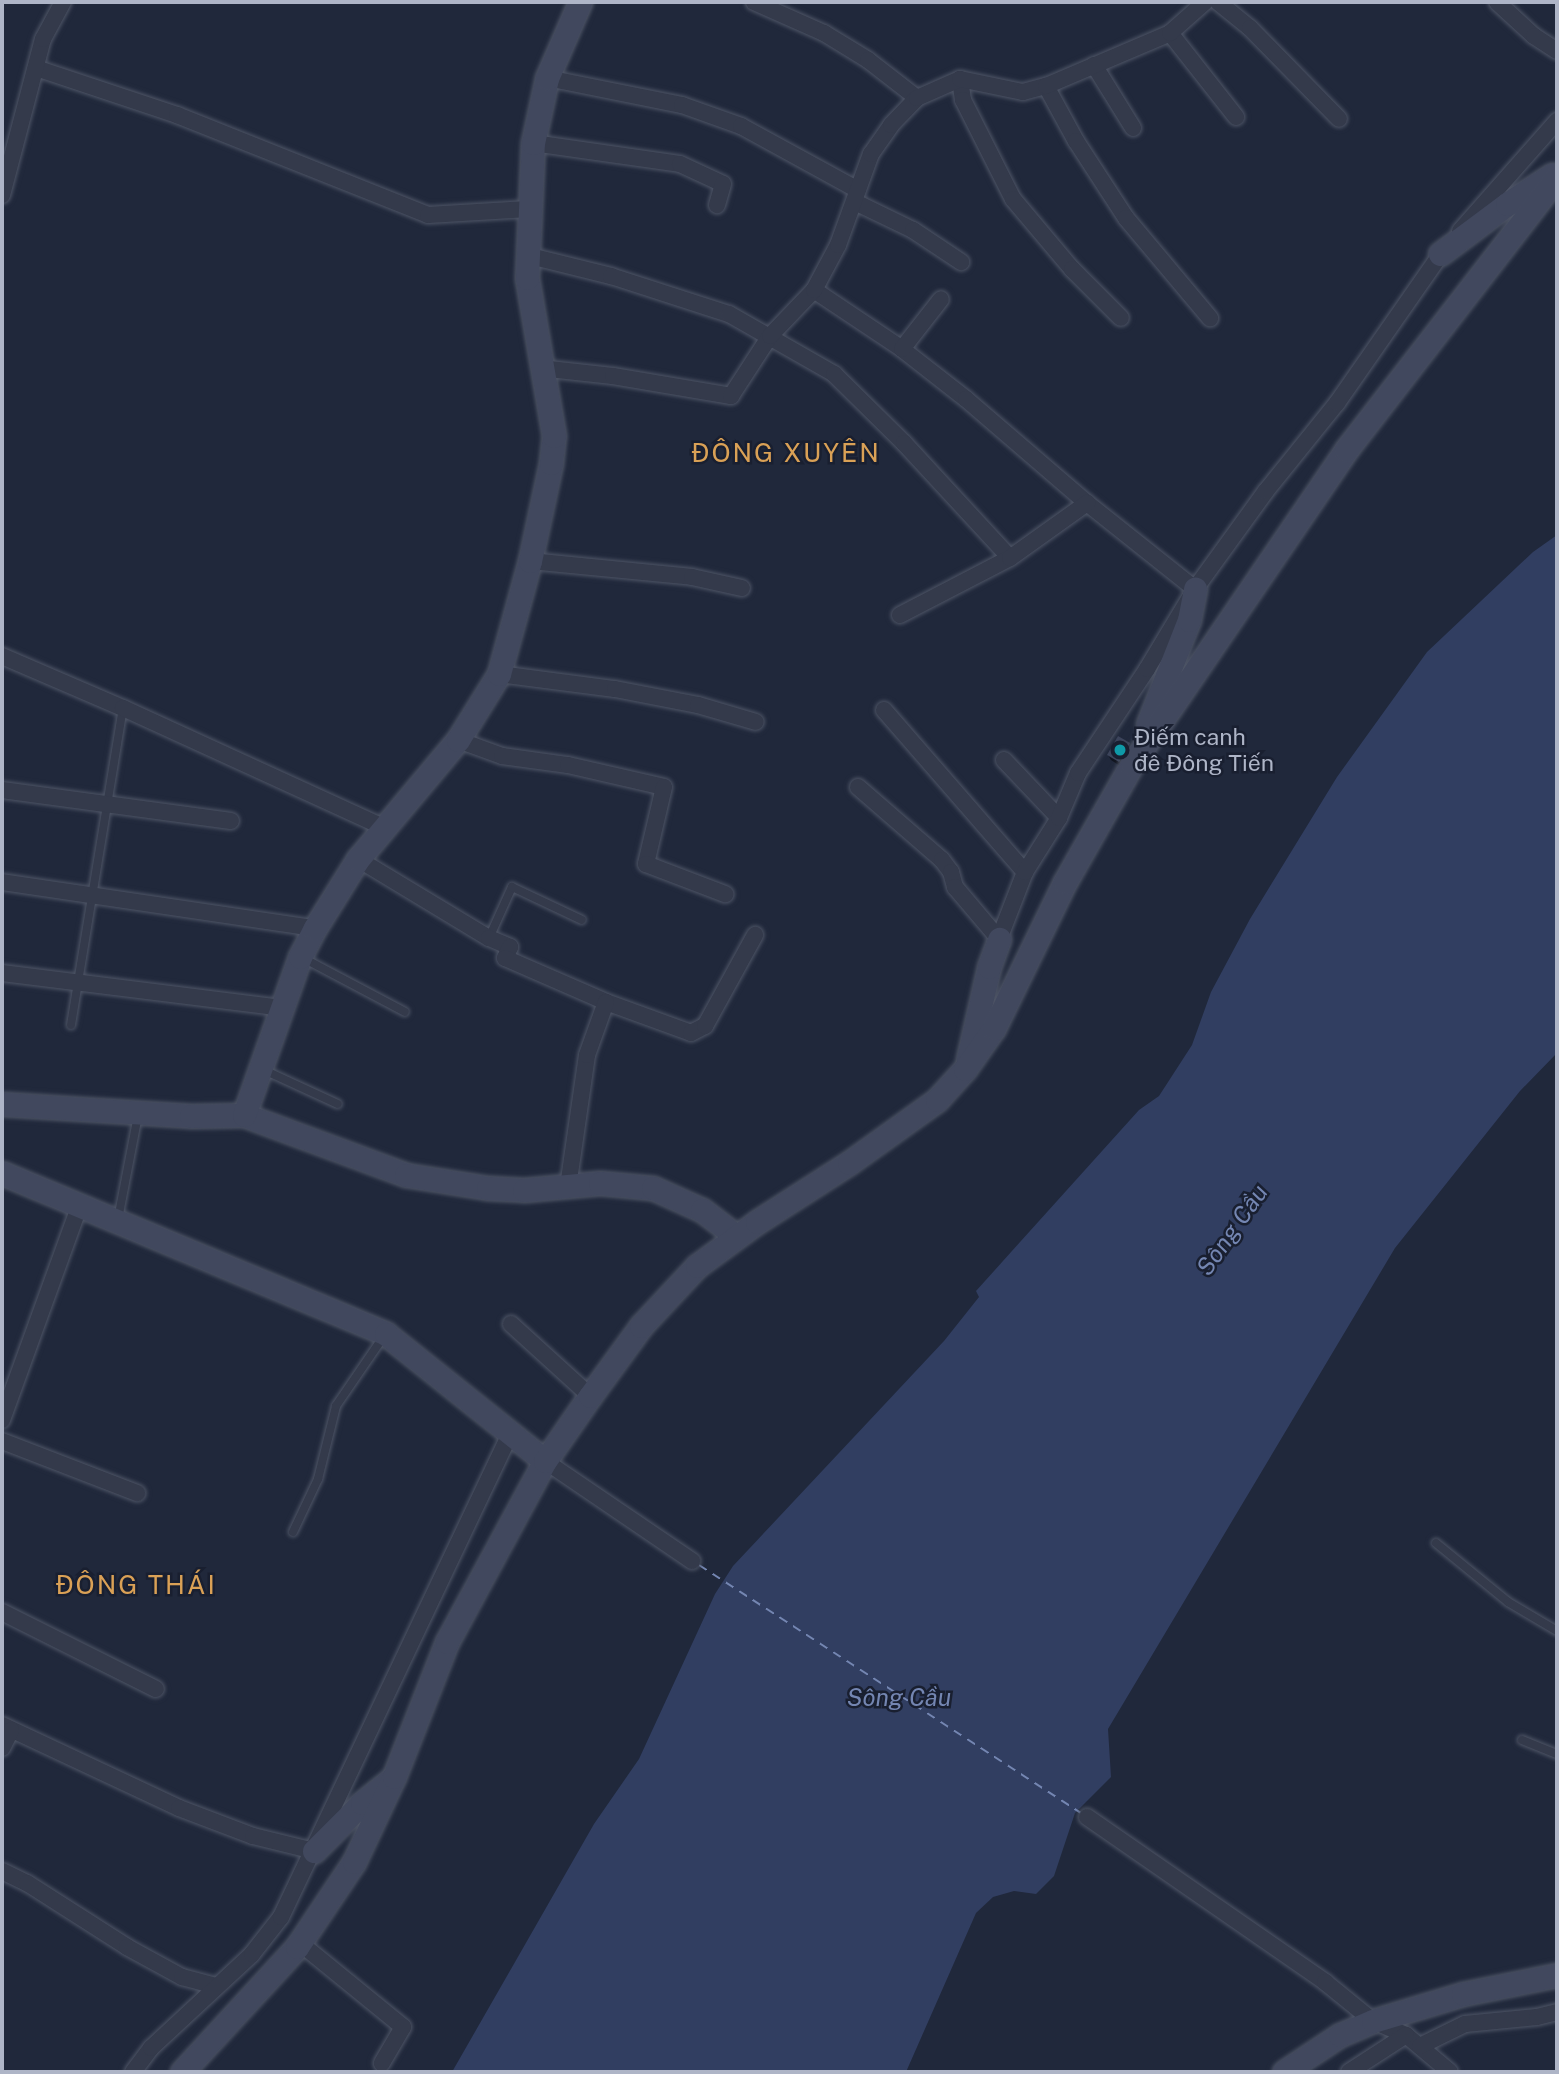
<!DOCTYPE html>
<meta charset="utf-8">
<style>
body{margin:0}
#map{position:relative;width:1559px;height:2074px;overflow:hidden;background:#20283b;font-family:"Public Sans",sans-serif}
div>[style]{position:absolute}
.water>*{inset:0;background:#313e61}
.shadow>*{inset:0;background:#0007}
.ferry>*{height:2px;margin-top:-1px;transform-origin:0;background:repeating-linear-gradient(90deg,#7486b2 0 9px,transparent 0 16px)}
.building>*{inset:0;background:#3c445b;transform-origin:0 0}
.roads{filter:drop-shadow(0 0 2px #4e5566) drop-shadow(0 0 2px #4e5566)}
.lane>*{height:8px;margin:-4px;padding:0 4px;transform-origin:4px;border-radius:4px;background:#343a4b}
.street>*{height:16px;margin:-8px;padding:0 8px;transform-origin:8px;border-radius:8px;background:#343a4b}
.secondary>*{height:23px;margin:-11.5px;padding:0 11.5px;transform-origin:11.5px;border-radius:11.5px;background:#41485e}
.dots>*{width:19px;height:19px;translate:-50% -50%;box-sizing:border-box;border:4px solid #191f30;border-radius:50%}
span{translate:-50% -50%;white-space:nowrap;text-align:center;line-height:1.15;-webkit-text-stroke:5px #191f30;paint-order:stroke}
.poi-label{font-size:23px;color:#aeb5c7}
.left{translate:0 -50%;text-align:left}
.water-label{font-size:24px;color:#7486b2;font-style:italic}
.quarter-label{font-size:26px;color:#daa156;letter-spacing:2px}
.frame{position:absolute;inset:0;border:4px solid #aeb5c7;pointer-events:none}
</style>
<div id="map">
<div class="water">
<i style="clip-path:polygon(1557px 535px,1557px 1053px,1520px 1091px,1395px 1248px,1108px 1729px,1111px 1777px,1075px 1813px,1054px 1876px,1036px 1894px,1014px 1891px,993px 1897px,976px 1913px,906px 2072px,452px 2072px,594px 1824px,639px 1759px,715px 1594px,733px 1566px,944px 1341px,979px 1297px,976px 1291px,1139px 1110px,1159px 1096px,1192px 1045px,1211px 992px,1250px 919px,1337px 777px,1427px 652px,1533px 552px)"></i>
</div>
<div class="shadow">
<i style="clip-path:polygon(1128px 744px,1131px 749px,1120px 766px,1111px 760px,1108px 755px)"></i>
</div>
<div class="ferry">
<i style="left:699px;top:1565px;width:457px;rotate:33deg"></i>
</div>
<div class="building">
<i style="left:1118px;top:736px;width:14px;height:22px;rotate:30deg"></i>
</div>
<div class="roads">
<div class="lane">
<i style="left:489px;top:938px;width:56px;rotate:-65.7deg"></i>
<i style="left:512px;top:887px;width:77px;rotate:25.2deg"></i>
<i style="left:303px;top:958px;width:115px;rotate:27.9deg"></i>
<i style="left:71px;top:1025px;width:321px;rotate:-80.7deg"></i>
<i style="left:264px;top:1070px;width:81px;rotate:24.7deg"></i>
<i style="left:118px;top:1219px;width:106px;rotate:-79.1deg"></i>
<i style="left:293px;top:1532px;width:59px;rotate:-64.7deg"></i>
<i style="left:318px;top:1479px;width:75px;rotate:-76.1deg"></i>
<i style="left:336px;top:1406px;width:85px;rotate:-55.6deg"></i>
<i style="left:1436px;top:1543px;width:93px;rotate:39.3deg"></i>
<i style="left:1508px;top:1602px;width:57px;rotate:30.6deg"></i>
<i style="left:1522px;top:1740px;width:38px;rotate:22deg"></i>
</div>
<div class="street">
<i style="left:754px;top:2px;width:77px;rotate:23.9deg"></i>
<i style="left:824px;top:33px;width:52px;rotate:31.5deg"></i>
<i style="left:868px;top:60px;width:62px;rotate:37.8deg"></i>
<i style="left:1218px;top:2px;width:41px;rotate:39.1deg"></i>
<i style="left:1250px;top:28px;width:127px;rotate:45.6deg"></i>
<i style="left:1497px;top:2px;width:50px;rotate:42.6deg"></i>
<i style="left:1534px;top:36px;width:27px;rotate:33deg"></i>
<i style="left:1170px;top:33px;width:107px;rotate:51.8deg"></i>
<i style="left:1094px;top:65px;width:74px;rotate:58.2deg"></i>
<i style="left:36px;top:68px;width:149px;rotate:18.4deg"></i>
<i style="left:177px;top:115px;width:270px;rotate:21.7deg"></i>
<i style="left:428px;top:215px;width:100px;rotate:-3.4deg"></i>
<i style="left:547px;top:78px;width:138px;rotate:11.3deg"></i>
<i style="left:682px;top:105px;width:63px;rotate:19.6deg"></i>
<i style="left:741px;top:126px;width:133px;rotate:28.7deg"></i>
<i style="left:960px;top:79px;width:21px;rotate:82deg"></i>
<i style="left:963px;top:100px;width:111px;rotate:63.2deg"></i>
<i style="left:1013px;top:199px;width:92px;rotate:49.9deg"></i>
<i style="left:1072px;top:269px;width:69px;rotate:45deg"></i>
<i style="left:1046px;top:86px;width:63px;rotate:61.4deg"></i>
<i style="left:1076px;top:141px;width:92px;rotate:57deg"></i>
<i style="left:1126px;top:218px;width:131px;rotate:50deg"></i>
<i style="left:533px;top:143px;width:148px;rotate:8.1deg"></i>
<i style="left:680px;top:164px;width:47px;rotate:24.9deg"></i>
<i style="left:723px;top:184px;width:22px;rotate:106deg"></i>
<i style="left:2px;top:195px;width:161px;rotate:-75.3deg"></i>
<i style="left:43px;top:39px;width:42px;rotate:-61.6deg"></i>
<i style="left:855px;top:202px;width:64px;rotate:25.8deg"></i>
<i style="left:913px;top:230px;width:58px;rotate:33.7deg"></i>
<i style="left:1460px;top:231px;width:147px;rotate:-48.6deg"></i>
<i style="left:526px;top:255px;width:88px;rotate:13.9deg"></i>
<i style="left:611px;top:276px;width:124px;rotate:17.9deg"></i>
<i style="left:729px;top:314px;width:121px;rotate:29.7deg"></i>
<i style="left:834px;top:374px;width:98px;rotate:44.6deg"></i>
<i style="left:904px;top:443px;width:156px;rotate:47.3deg"></i>
<i style="left:814px;top:290px;width:106px;rotate:33.8deg"></i>
<i style="left:902px;top:349px;width:81px;rotate:38deg"></i>
<i style="left:966px;top:399px;width:160px;rotate:40.7deg"></i>
<i style="left:1087px;top:503px;width:138px;rotate:38.5deg"></i>
<i style="left:902px;top:349px;width:63px;rotate:-52deg"></i>
<i style="left:540px;top:368px;width:73px;rotate:6.3deg"></i>
<i style="left:613px;top:376px;width:120px;rotate:9.6deg"></i>
<i style="left:731px;top:396px;width:72px;rotate:-57deg"></i>
<i style="left:770px;top:336px;width:64px;rotate:-46.3deg"></i>
<i style="left:814px;top:290px;width:51px;rotate:-61.9deg"></i>
<i style="left:838px;top:245px;width:97px;rotate:-70.1deg"></i>
<i style="left:871px;top:154px;width:35px;rotate:-55deg"></i>
<i style="left:891px;top:125px;width:37px;rotate:-46deg"></i>
<i style="left:917px;top:98px;width:47px;rotate:-23.8deg"></i>
<i style="left:960px;top:79px;width:64px;rotate:11.7deg"></i>
<i style="left:1023px;top:92px;width:24px;rotate:-15deg"></i>
<i style="left:1046px;top:86px;width:135px;rotate:-23.1deg"></i>
<i style="left:1170px;top:33px;width:47px;rotate:-41.5deg"></i>
<i style="left:530px;top:561px;width:163px;rotate:5.6deg"></i>
<i style="left:692px;top:577px;width:51px;rotate:12.4deg"></i>
<i style="left:900px;top:615px;width:124px;rotate:-27.4deg"></i>
<i style="left:1010px;top:558px;width:95px;rotate:-35.5deg"></i>
<i style="left:2px;top:656px;width:132px;rotate:23.3deg"></i>
<i style="left:123px;top:708px;width:286px;rotate:24.6deg"></i>
<i style="left:499px;top:674px;width:117px;rotate:7.4deg"></i>
<i style="left:615px;top:689px;width:85px;rotate:10.9deg"></i>
<i style="left:698px;top:705px;width:60px;rotate:16.3deg"></i>
<i style="left:884px;top:710px;width:215px;rotate:49deg"></i>
<i style="left:458px;top:740px;width:47px;rotate:20deg"></i>
<i style="left:502px;top:756px;width:67px;rotate:7.8deg"></i>
<i style="left:568px;top:765px;width:98px;rotate:12.9deg"></i>
<i style="left:664px;top:787px;width:79px;rotate:103.2deg"></i>
<i style="left:646px;top:864px;width:85px;rotate:20.8deg"></i>
<i style="left:1004px;top:760px;width:80px;rotate:46.5deg"></i>
<i style="left:858px;top:787px;width:111px;rotate:41deg"></i>
<i style="left:942px;top:860px;width:15px;rotate:53deg"></i>
<i style="left:951px;top:872px;width:16px;rotate:75deg"></i>
<i style="left:955px;top:887px;width:68px;rotate:49.8deg"></i>
<i style="left:999px;top:939px;width:72px;rotate:-68.8deg"></i>
<i style="left:1025px;top:872px;width:64px;rotate:-57.8deg"></i>
<i style="left:1059px;top:818px;width:49px;rotate:-67.1deg"></i>
<i style="left:1078px;top:773px;width:125px;rotate:-56.4deg"></i>
<i style="left:1147px;top:669px;width:93px;rotate:-59deg"></i>
<i style="left:1195px;top:589px;width:121px;rotate:-54.1deg"></i>
<i style="left:1266px;top:491px;width:113px;rotate:-51.1deg"></i>
<i style="left:1337px;top:403px;width:189px;rotate:-55.1deg"></i>
<i style="left:2px;top:790px;width:231px;rotate:7.7deg"></i>
<i style="left:358px;top:859px;width:153px;rotate:31.1deg"></i>
<i style="left:489px;top:938px;width:23px;rotate:23deg"></i>
<i style="left:510px;top:947px;width:12px;rotate:114deg"></i>
<i style="left:505px;top:958px;width:110px;rotate:23.5deg"></i>
<i style="left:606px;top:1002px;width:90px;rotate:20deg"></i>
<i style="left:691px;top:1033px;width:16px;rotate:-27deg"></i>
<i style="left:705px;top:1026px;width:104px;rotate:-61.2deg"></i>
<i style="left:2px;top:882px;width:316px;rotate:8.4deg"></i>
<i style="left:2px;top:973px;width:282px;rotate:7.1deg"></i>
<i style="left:568px;top:1187px;width:133px;rotate:-81.8deg"></i>
<i style="left:587px;top:1055px;width:56px;rotate:-70.3deg"></i>
<i style="left:511px;top:1324px;width:107px;rotate:42.3deg"></i>
<i style="left:2px;top:1420px;width:229px;rotate:-70.1deg"></i>
<i style="left:2px;top:1441px;width:145px;rotate:21.1deg"></i>
<i style="left:545px;top:1461px;width:178px;rotate:34.2deg"></i>
<i style="left:2px;top:1612px;width:172px;rotate:26.6deg"></i>
<i style="left:2px;top:1725px;width:195px;rotate:25.1deg"></i>
<i style="left:179px;top:1808px;width:79px;rotate:20.7deg"></i>
<i style="left:253px;top:1836px;width:63px;rotate:13.8deg"></i>
<i style="left:2px;top:1748px;width:20px;rotate:-63deg"></i>
<i style="left:1087px;top:1817px;width:290px;rotate:34.7deg"></i>
<i style="left:1325px;top:1982px;width:62px;rotate:39.1deg"></i>
<i style="left:1373px;top:2021px;width:36px;rotate:23deg"></i>
<i style="left:1406px;top:2035px;width:57px;rotate:40.1deg"></i>
<i style="left:2px;top:1871px;width:28px;rotate:26deg"></i>
<i style="left:27px;top:1883px;width:119px;rotate:32.6deg"></i>
<i style="left:127px;top:1947px;width:63px;rotate:28.6deg"></i>
<i style="left:182px;top:1977px;width:34px;rotate:15deg"></i>
<i style="left:300px;top:1943px;width:133px;rotate:39.2deg"></i>
<i style="left:403px;top:2027px;width:42px;rotate:120.3deg"></i>
<i style="left:1420px;top:2046px;width:50px;rotate:-26.1deg"></i>
<i style="left:1465px;top:2024px;width:72px;rotate:-5.6deg"></i>
<i style="left:1537px;top:2017px;width:21px;rotate:-14deg"></i>
<i style="left:133px;top:2072px;width:30px;rotate:-53deg"></i>
<i style="left:151px;top:2048px;width:138px;rotate:-42.9deg"></i>
<i style="left:252px;top:1954px;width:47px;rotate:-51.9deg"></i>
<i style="left:281px;top:1917px;width:537px;rotate:-64.63deg"></i>
<i style="left:1349px;top:2072px;width:68px;rotate:-33deg"></i>
</div>
<div class="secondary">
<i style="left:1440px;top:254px;width:84px;rotate:-36.7deg"></i>
<i style="left:1507px;top:204px;width:54px;rotate:-32.8deg"></i>
<i style="left:1148px;top:724px;width:112px;rotate:-68.5deg"></i>
<i style="left:1189px;top:620px;width:32px;rotate:-79deg"></i>
<i style="left:968px;top:1059px;width:94px;rotate:-77.1deg"></i>
<i style="left:989px;top:967px;width:30px;rotate:-70deg"></i>
<i style="left:2px;top:1104px;width:189px;rotate:3.6deg"></i>
<i style="left:191px;top:1116px;width:53px;rotate:-1.1deg"></i>
<i style="left:244px;top:1115px;width:173px;rotate:20.3deg"></i>
<i style="left:406px;top:1175px;width:83px;rotate:9deg"></i>
<i style="left:488px;top:1188px;width:36px;rotate:3deg"></i>
<i style="left:524px;top:1190px;width:76px;rotate:-5.3deg"></i>
<i style="left:600px;top:1183px;width:53px;rotate:5.4deg"></i>
<i style="left:653px;top:1188px;width:54px;rotate:24.2deg"></i>
<i style="left:702px;top:1210px;width:43px;rotate:37.4deg"></i>
<i style="left:244px;top:1115px;width:168px;rotate:-70.5deg"></i>
<i style="left:300px;top:957px;width:33px;rotate:-63deg"></i>
<i style="left:315px;top:928px;width:81px;rotate:-58.1deg"></i>
<i style="left:358px;top:859px;width:155px;rotate:-50deg"></i>
<i style="left:458px;top:740px;width:78px;rotate:-58.2deg"></i>
<i style="left:499px;top:674px;width:117px;rotate:-74.7deg"></i>
<i style="left:530px;top:561px;width:100px;rotate:-77.9deg"></i>
<i style="left:551px;top:463px;width:27px;rotate:-84deg"></i>
<i style="left:554px;top:436px;width:160px;rotate:-99.7deg"></i>
<i style="left:527px;top:278px;width:135px;rotate:-87.5deg"></i>
<i style="left:533px;top:143px;width:66px;rotate:-77.8deg"></i>
<i style="left:547px;top:78px;width:83px;rotate:-66.5deg"></i>
<i style="left:2px;top:1173px;width:416px;rotate:22.7deg"></i>
<i style="left:386px;top:1334px;width:203px;rotate:38.6deg"></i>
<i style="left:314px;top:1851px;width:68px;rotate:-45deg"></i>
<i style="left:362px;top:1803px;width:38px;rotate:-39deg"></i>
<i style="left:182px;top:2072px;width:170px;rotate:-47.4deg"></i>
<i style="left:297px;top:1947px;width:102px;rotate:-56.2deg"></i>
<i style="left:354px;top:1862px;width:94px;rotate:-64.8deg"></i>
<i style="left:394px;top:1777px;width:145px;rotate:-68.6deg"></i>
<i style="left:447px;top:1642px;width:206px;rotate:-61.6deg"></i>
<i style="left:545px;top:1461px;width:79px;rotate:-55.3deg"></i>
<i style="left:590px;top:1396px;width:87px;rotate:-53.9deg"></i>
<i style="left:641px;top:1326px;width:82px;rotate:-47deg"></i>
<i style="left:697px;top:1266px;width:74px;rotate:-36.3deg"></i>
<i style="left:757px;top:1222px;width:109px;rotate:-32.7deg"></i>
<i style="left:849px;top:1163px;width:108px;rotate:-35.6deg"></i>
<i style="left:937px;top:1100px;width:42px;rotate:-47.9deg"></i>
<i style="left:965px;top:1069px;width:50px;rotate:-54.7deg"></i>
<i style="left:994px;top:1028px;width:162px;rotate:-64.1deg"></i>
<i style="left:1065px;top:882px;width:136px;rotate:-60.4deg"></i>
<i style="left:1132px;top:764px;width:380px;rotate:-55.7deg"></i>
<i style="left:1346px;top:450px;width:345px;rotate:-52.3deg"></i>
<i style="left:1284px;top:2072px;width:67px;rotate:-33.5deg"></i>
<i style="left:1340px;top:2035px;width:36px;rotate:-23deg"></i>
<i style="left:1373px;top:2021px;width:94px;rotate:-16.7deg"></i>
<i style="left:1463px;top:1994px;width:96px;rotate:-11.4deg"></i>
</div>
</div>
<div class="dots">
<i style="left:1120px;top:750px;background:#0f9aa8"></i>
</div>
<div class="poi-label">
<span class="left" style="left:1134px;top:750px">Điếm canh<br>đê Đông Tiến</span>
</div>
<div class="water-label">
<span style="left:1232px;top:1230px;rotate:-55deg">Sông Cầu</span>
<span style="left:899px;top:1698px">Sông Cầu</span>
</div>
<div class="quarter-label">
<span style="left:786px;top:453px">ĐÔNG XUYÊN</span>
<span style="left:136px;top:1585px">ĐÔNG THÁI</span>
</div>
<div class="frame"></div>
</div>
